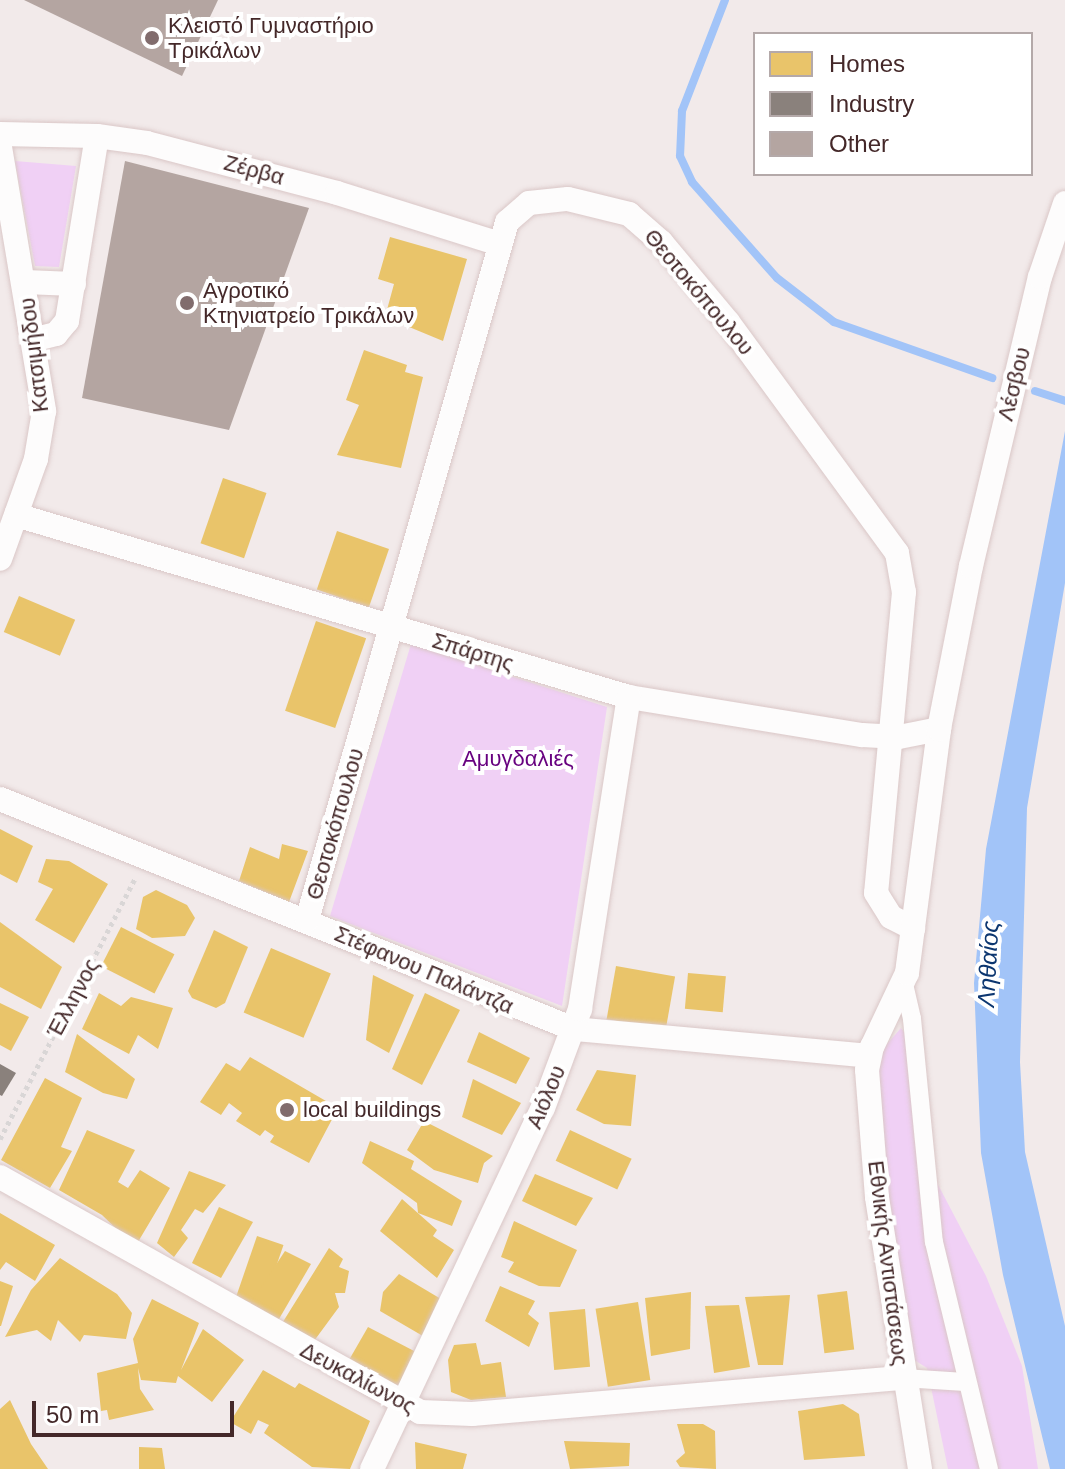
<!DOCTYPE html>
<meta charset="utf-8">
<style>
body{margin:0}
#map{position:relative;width:1065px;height:1469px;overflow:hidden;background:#f2eaea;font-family:Arial,sans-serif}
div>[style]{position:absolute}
.green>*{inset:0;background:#f0d0f5}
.water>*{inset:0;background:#a2c4f8}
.homes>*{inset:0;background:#e9c46a;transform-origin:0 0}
.industry>*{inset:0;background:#8a817c}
.stream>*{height:8px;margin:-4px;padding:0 4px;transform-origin:4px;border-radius:4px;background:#a2c4f8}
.building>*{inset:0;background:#b4a5a1}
.path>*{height:5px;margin-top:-2.5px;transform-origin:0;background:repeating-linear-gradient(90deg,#d9d6d6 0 4px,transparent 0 8px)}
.roads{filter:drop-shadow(0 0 2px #dac7c7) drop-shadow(0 0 2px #dac7c7)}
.pedestrian>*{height:18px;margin:-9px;padding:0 9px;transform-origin:9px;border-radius:9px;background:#fdfcfc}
.minor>*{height:24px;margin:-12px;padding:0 12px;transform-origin:12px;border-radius:12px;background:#fdfcfc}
.dots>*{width:22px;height:22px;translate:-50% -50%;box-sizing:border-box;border:4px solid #fff;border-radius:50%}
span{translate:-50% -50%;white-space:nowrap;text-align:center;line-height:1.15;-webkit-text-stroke:8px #fff;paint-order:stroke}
.poi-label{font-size:22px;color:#442829}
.left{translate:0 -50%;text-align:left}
.street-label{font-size:22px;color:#442829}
.park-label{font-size:22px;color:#67017f}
.water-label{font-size:24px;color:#0c3670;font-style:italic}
.legend{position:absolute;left:753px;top:32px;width:280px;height:144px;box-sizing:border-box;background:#fff;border:2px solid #b4a9a9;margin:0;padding:10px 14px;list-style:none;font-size:24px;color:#442829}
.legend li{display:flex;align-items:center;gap:16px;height:40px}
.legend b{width:40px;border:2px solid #b4a9a9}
.scale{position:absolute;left:32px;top:1401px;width:202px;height:36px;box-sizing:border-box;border:4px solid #442829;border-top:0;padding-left:10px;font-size:24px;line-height:28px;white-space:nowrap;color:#442829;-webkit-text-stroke:6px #fff;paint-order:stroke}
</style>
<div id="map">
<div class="green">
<i style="clip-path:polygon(15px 161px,76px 166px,59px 267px,35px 266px)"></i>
<i style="clip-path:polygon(411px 644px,607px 707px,562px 1006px,330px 916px)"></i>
<i style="clip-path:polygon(901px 1028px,910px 1041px,914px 1139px,986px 1276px,1022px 1366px,1038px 1469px,948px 1469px,927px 1368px,908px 1356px,889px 1248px,875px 1083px,880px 1052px)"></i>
</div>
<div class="water">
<i style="clip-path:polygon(1065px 431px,1065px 583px,1027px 808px,1020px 1062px,1025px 1152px,1065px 1326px,1065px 1469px,1050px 1469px,1003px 1275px,981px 1153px,974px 983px,986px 849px)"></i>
</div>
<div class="homes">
<i style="clip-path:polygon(390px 237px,467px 259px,443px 341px,385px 317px,394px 284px,378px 279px)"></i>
<i style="clip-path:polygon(364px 350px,407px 365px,405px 372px,423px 377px,401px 468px,337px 455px,359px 405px,346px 400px)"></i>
<i style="left:223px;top:478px;width:46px;height:69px;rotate:19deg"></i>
<i style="left:337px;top:531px;width:55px;height:62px;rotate:19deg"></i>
<i style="left:19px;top:596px;width:61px;height:39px;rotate:23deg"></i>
<i style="left:316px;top:621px;width:53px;height:95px;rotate:19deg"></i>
<i style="clip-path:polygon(0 829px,33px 846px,17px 883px,0 874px)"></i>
<i style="clip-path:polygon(282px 844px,308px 851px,289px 902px,239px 881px,250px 847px,279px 859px)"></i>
<i style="clip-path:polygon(46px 859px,69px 861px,108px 884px,74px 943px,35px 920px,53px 889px,38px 882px)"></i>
<i style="clip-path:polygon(156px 890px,187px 905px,195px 918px,185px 936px,152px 938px,136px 929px,143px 897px)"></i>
<i style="clip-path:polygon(0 922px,62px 967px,41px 1009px,0 987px)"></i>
<i style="left:121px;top:927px;width:60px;height:44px;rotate:27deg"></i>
<i style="clip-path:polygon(214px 930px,248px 947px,225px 1003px,216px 1008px,192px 998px,188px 991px)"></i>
<i style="left:271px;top:948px;width:65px;height:70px;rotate:23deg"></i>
<i style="left:616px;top:966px;width:60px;height:54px;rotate:10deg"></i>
<i style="left:688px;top:973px;width:38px;height:36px;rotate:5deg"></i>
<i style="clip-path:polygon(373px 975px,414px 995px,389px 1053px,366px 1040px)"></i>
<i style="clip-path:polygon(99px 993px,121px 1006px,131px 997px,173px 1008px,158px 1049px,138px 1035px,129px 1054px,82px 1029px)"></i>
<i style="clip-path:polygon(425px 993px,460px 1010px,422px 1085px,392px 1069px)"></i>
<i style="clip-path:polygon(0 1003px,29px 1017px,11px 1051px,0 1045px)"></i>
<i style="clip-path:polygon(479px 1032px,530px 1058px,516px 1084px,467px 1062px)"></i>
<i style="clip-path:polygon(77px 1034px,135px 1079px,127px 1099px,103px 1093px,65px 1072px)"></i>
<i style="clip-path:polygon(250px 1057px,338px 1108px,309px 1163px,270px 1142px,274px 1136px,265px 1130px,260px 1136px,236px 1121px,242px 1113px,229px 1103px,221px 1115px,200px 1102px,226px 1063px,240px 1071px)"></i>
<i style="clip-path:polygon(597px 1070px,636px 1075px,631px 1126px,604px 1124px,576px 1110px)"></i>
<i style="clip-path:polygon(45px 1078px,82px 1098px,61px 1147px,72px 1151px,50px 1188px,1px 1160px)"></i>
<i style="clip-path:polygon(473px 1079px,521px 1103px,502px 1135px,462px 1117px)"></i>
<i style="clip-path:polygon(424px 1121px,493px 1156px,484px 1163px,478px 1183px,434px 1170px,407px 1150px)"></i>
<i style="clip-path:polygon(87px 1130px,135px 1150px,118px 1182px,128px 1188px,140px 1170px,170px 1188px,135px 1247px,102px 1215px,59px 1190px)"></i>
<i style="left:570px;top:1130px;width:68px;height:34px;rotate:25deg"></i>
<i style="clip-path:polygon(370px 1141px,414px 1161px,411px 1169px,462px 1201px,452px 1226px,418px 1213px,417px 1203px,362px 1163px)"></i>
<i style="clip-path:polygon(189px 1171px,226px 1185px,203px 1213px,195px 1209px,181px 1230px,188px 1238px,174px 1257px,157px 1243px)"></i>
<i style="clip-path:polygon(535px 1174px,593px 1198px,576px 1226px,522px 1201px)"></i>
<i style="clip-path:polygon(402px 1199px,437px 1230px,433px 1236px,454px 1250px,437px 1278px,380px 1231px)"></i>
<i style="clip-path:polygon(219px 1207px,253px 1222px,221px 1278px,192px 1263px)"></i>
<i style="clip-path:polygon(0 1213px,55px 1245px,35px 1281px,6px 1262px,0 1270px)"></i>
<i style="clip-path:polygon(514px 1221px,577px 1250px,560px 1287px,539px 1286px,508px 1272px,514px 1262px,501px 1257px)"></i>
<i style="left:257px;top:1236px;width:28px;height:65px;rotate:19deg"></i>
<i style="clip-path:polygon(329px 1248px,343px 1259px,339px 1267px,349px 1271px,345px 1293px,335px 1293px,339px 1307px,314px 1341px,281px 1325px)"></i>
<i style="clip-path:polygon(285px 1251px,311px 1264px,279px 1319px,270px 1321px,248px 1307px)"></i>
<i style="clip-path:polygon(60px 1258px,117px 1294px,132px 1313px,126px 1339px,84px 1335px,80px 1342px,58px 1320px,51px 1341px,37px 1330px,5px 1337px,31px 1290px)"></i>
<i style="clip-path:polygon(399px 1274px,446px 1302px,428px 1339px,380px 1311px,383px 1292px)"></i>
<i style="clip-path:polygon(0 1281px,13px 1286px,1px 1326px,0 1326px)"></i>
<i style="clip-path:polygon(500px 1286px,535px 1301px,528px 1314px,539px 1323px,529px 1347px,485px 1321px)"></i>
<i style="left:847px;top:1291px;width:59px;height:30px;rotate:83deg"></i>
<i style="clip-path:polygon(691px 1292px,690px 1349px,651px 1356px,645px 1298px)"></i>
<i style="clip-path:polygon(790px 1295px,783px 1365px,758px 1365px,745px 1297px)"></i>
<i style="clip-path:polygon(152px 1299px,199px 1323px,181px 1370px,203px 1329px,244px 1360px,212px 1402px,178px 1376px,176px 1383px,141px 1380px,138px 1368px,140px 1389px,154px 1410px,109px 1420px,107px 1410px,101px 1411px,97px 1373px,138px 1363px,133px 1339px)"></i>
<i style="left:638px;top:1302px;width:79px;height:43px;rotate:81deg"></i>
<i style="clip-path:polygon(739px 1305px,750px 1367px,714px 1373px,705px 1306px)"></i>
<i style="left:585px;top:1309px;width:58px;height:36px;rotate:85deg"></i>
<i style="clip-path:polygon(368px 1327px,416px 1352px,399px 1390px,349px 1360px)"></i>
<i style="clip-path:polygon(476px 1343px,481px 1365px,501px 1362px,506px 1397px,471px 1400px,451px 1392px,448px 1360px,454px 1345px)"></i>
<i style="clip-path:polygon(263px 1370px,295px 1388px,299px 1383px,370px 1421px,350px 1469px,312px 1467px,264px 1433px,269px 1425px,258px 1420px,251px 1434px,230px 1422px)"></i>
<i style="clip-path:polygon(10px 1400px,31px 1444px,48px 1469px,0 1469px,0 1409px)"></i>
<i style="clip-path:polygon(843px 1404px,859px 1414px,865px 1456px,804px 1460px,798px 1411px)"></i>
<i style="clip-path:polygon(677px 1424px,703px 1424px,715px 1431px,716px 1469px,680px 1467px,676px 1461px,685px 1453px)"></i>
<i style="clip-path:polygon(564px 1441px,630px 1443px,629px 1466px,570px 1469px)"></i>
<i style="clip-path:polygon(415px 1442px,467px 1454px,463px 1469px,416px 1469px)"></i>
<i style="clip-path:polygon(139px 1447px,162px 1448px,165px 1469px,139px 1469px)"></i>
</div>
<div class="industry">
<i style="clip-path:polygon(0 1064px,16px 1073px,2px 1096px,0 1095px)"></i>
</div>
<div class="stream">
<i style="left:725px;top:0;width:119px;rotate:111.2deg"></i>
<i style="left:682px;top:111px;width:45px;rotate:92.5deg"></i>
<i style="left:680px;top:156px;width:29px;rotate:65deg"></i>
<i style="left:692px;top:182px;width:128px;rotate:48.5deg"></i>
<i style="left:777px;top:278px;width:72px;rotate:37.7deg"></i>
<i style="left:834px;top:322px;width:168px;rotate:19.5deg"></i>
<i style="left:1035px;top:391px;width:32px;rotate:18deg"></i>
</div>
<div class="building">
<i style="clip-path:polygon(24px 0,218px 0,182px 76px)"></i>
<i style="clip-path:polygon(125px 161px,309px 208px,229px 430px,82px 398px)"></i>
</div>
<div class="path">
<i style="left:0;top:1139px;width:295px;rotate:-62.6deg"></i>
</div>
<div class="roads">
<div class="pedestrian">
<i style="left:904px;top:984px;width:36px;rotate:77deg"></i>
<i style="left:912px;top:1019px;width:224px;rotate:84.4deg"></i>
<i style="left:934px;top:1242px;width:234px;rotate:76.4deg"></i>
<i style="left:903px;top:1378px;width:62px;rotate:3.7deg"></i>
</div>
<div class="minor">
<i style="left:0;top:134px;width:97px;rotate:1.2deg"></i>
<i style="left:97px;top:136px;width:50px;rotate:8deg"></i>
<i style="left:147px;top:143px;width:196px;rotate:14.7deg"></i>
<i style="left:337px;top:193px;width:171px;rotate:17.4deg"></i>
<i style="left:0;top:147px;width:268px;rotate:80.5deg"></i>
<i style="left:44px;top:411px;width:49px;rotate:99.5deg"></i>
<i style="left:36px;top:459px;width:106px;rotate:109.8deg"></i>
<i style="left:25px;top:282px;width:49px;rotate:2.3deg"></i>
<i style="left:36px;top:339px;width:21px;rotate:-14deg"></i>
<i style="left:56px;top:334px;width:17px;rotate:-50deg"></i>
<i style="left:67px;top:321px;width:187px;rotate:-80.8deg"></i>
<i style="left:16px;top:515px;width:639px;rotate:16.54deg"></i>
<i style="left:629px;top:697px;width:236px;rotate:9.3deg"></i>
<i style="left:862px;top:735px;width:37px;rotate:3deg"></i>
<i style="left:899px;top:737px;width:41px;rotate:-11.3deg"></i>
<i style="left:0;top:799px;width:618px;rotate:21.84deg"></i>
<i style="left:574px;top:1029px;width:296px;rotate:5.2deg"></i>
<i style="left:307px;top:920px;width:726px;rotate:-74.01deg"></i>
<i style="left:507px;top:222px;width:29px;rotate:-41deg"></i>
<i style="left:529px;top:203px;width:39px;rotate:-6deg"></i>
<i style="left:568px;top:199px;width:63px;rotate:13.8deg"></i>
<i style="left:629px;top:214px;width:43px;rotate:41.2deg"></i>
<i style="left:661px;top:242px;width:104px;rotate:50.1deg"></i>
<i style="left:728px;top:322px;width:286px;rotate:53.8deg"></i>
<i style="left:897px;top:553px;width:40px;rotate:80deg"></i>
<i style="left:904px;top:592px;width:302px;rotate:95.3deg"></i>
<i style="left:876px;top:893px;width:28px;rotate:58deg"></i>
<i style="left:891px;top:917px;width:25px;rotate:27deg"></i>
<i style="left:0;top:1177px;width:481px;rotate:29.2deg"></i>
<i style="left:420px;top:1412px;width:52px;rotate:2.2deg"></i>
<i style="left:472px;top:1414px;width:433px;rotate:-4.8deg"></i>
<i style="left:372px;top:1469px;width:399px;rotate:-64.7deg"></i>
<i style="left:543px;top:1108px;width:106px;rotate:-69.5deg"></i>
<i style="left:580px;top:1009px;width:316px;rotate:-81.1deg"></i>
<i style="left:920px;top:1469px;width:275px;rotate:-99deg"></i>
<i style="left:877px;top:1197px;width:127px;rotate:-94.5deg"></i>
<i style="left:867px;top:1070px;width:24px;rotate:-78deg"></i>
<i style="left:872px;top:1047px;width:82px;rotate:-64.7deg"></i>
<i style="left:907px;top:973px;width:246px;rotate:-82.5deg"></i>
<i style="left:939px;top:729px;width:166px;rotate:-78.9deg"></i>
<i style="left:971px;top:566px;width:297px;rotate:-76.6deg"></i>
<i style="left:1040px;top:277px;width:78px;rotate:-71.3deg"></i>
</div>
</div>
<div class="dots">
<i style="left:152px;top:38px;background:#816c6d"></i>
<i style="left:187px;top:303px;background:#816c6d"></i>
<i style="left:287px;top:1110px;background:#816c6d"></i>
</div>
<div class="poi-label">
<span class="left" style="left:168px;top:38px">Κλειστό Γυμναστήριο<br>Τρικάλων</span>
<span class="left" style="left:203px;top:303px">Αγροτικό<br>Κτηνιατρείο Τρικάλων</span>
<span class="left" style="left:303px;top:1110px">local buildings</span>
</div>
<div class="street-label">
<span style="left:254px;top:170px;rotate:15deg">Ζέρβα</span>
<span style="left:699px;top:292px;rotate:50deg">Θεοτοκόπουλου</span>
<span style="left:34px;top:355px;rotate:-97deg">Κατσιμήδου</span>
<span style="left:1014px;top:384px;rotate:-76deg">Λέσβου</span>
<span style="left:473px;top:652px;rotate:17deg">Σπάρτης</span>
<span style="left:335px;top:824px;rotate:-74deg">Θεοτοκόπουλου</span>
<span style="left:424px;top:970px;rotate:23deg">Στέφανου Παλάντζα</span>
<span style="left:73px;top:998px;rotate:-62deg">Έλληνος</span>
<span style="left:546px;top:1097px;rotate:-67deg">Αιόλου</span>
<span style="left:888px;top:1263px;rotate:83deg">Εθνικής Αντιστάσεως</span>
<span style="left:358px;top:1378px;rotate:28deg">Δευκαλίωνος</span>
</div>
<div class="park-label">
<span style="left:518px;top:759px">Αμυγδαλιές</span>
</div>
<div class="water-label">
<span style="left:988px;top:964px;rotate:-87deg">Ληθαίος</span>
</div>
<ul class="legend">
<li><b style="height:22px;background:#e9c46a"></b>Homes</li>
<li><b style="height:22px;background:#8a817c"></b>Industry</li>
<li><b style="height:22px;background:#b4a5a1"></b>Other</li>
</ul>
<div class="scale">50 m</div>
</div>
